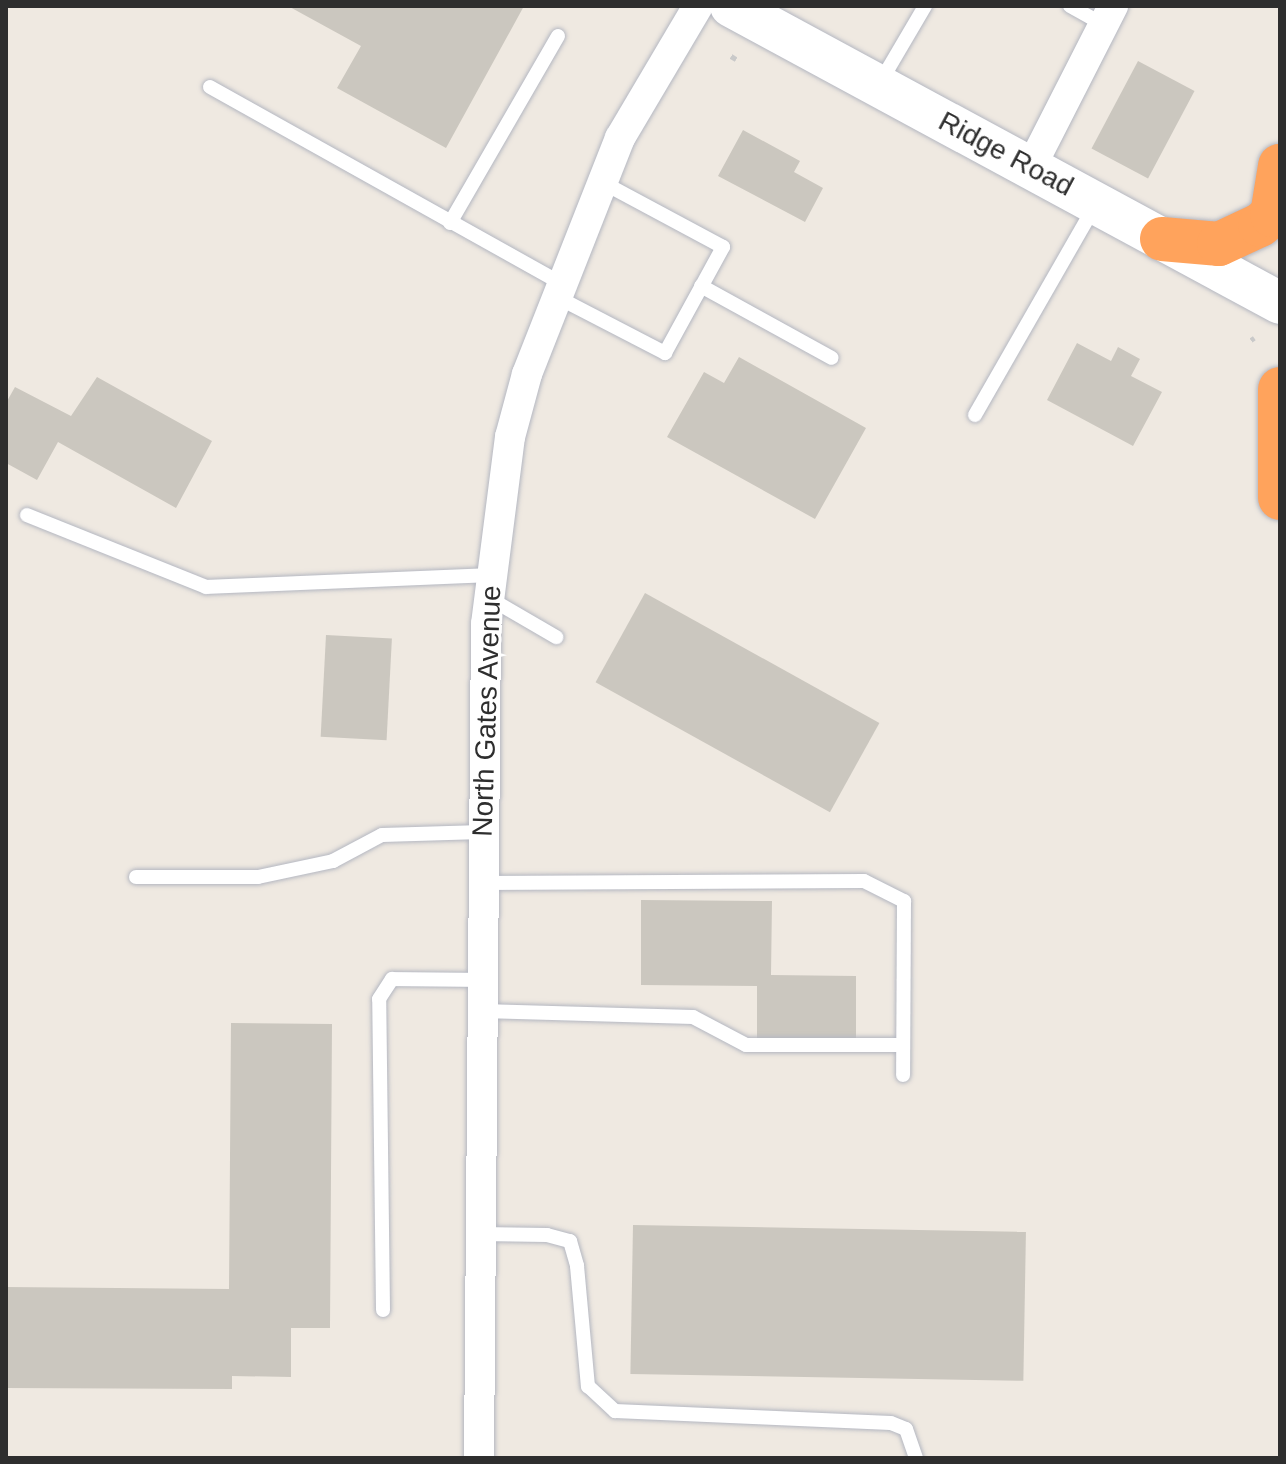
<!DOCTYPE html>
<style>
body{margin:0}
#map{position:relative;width:1286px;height:1464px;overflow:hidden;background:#efe9e1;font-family:Helvetica,sans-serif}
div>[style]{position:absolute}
.building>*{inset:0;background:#cbc7bf;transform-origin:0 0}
.path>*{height:5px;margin-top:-2.5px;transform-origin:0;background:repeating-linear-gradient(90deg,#c9c9c9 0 6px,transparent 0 10px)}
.roads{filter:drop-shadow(0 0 2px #b4b7c1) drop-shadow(0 0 2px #b4b7c1)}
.service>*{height:14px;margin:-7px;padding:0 7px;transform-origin:7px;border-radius:7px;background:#fff}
.minor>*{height:30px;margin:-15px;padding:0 15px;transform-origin:15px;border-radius:15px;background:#fff}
.secondary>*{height:42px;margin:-21px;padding:0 21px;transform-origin:21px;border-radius:21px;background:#fff}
.motorway>*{height:44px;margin:-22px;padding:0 22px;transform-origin:22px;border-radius:22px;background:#ffa35c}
span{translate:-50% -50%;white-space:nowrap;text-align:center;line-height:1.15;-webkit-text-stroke:6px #fff;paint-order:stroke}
.street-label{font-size:28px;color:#2e2e2e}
.frame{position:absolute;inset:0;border:8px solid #2e2e2e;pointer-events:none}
</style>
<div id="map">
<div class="building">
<i style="clip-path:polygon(288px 6px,524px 6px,446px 148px,337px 88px,361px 46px)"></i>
<i style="left:1138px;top:61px;width:64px;height:99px;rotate:28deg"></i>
<i style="clip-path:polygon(743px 130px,800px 161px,794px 172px,823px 188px,805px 222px,718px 176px)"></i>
<i style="clip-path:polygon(1077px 343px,1111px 361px,1118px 347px,1140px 359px,1131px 376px,1162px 392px,1133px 446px,1047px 400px)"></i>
<i style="clip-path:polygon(739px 357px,866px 428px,815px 519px,667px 437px,704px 372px,724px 383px)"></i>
<i style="clip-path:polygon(97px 377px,212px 441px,176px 508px,58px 442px,37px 480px,6px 463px,6px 403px,15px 387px,71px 416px)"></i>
<i style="left:645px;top:593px;width:268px;height:102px;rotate:29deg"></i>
<i style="left:326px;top:635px;width:66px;height:102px;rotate:3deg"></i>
<i style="clip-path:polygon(641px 900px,772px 901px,771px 975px,856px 976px,856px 1042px,757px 1041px,757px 986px,641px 985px)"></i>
<i style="clip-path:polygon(231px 1023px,332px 1024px,330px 1328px,291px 1328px,291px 1377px,232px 1376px,232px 1389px,6px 1388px,6px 1287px,229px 1289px)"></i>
<i style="left:633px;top:1225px;width:393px;height:149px;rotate:1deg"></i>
</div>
<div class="path">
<i style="left:731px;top:56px;width:6px;rotate:31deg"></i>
<i style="left:1251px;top:340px;width:4px;rotate:-34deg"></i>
</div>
<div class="roads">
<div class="service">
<i style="left:1070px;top:6px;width:38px;rotate:29deg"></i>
<i style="left:881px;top:81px;width:87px;rotate:-59.6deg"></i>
<i style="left:210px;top:87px;width:403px;rotate:29.2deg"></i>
<i style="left:450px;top:223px;width:216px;rotate:-60deg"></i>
<i style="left:701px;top:286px;width:149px;rotate:28.8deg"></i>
<i style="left:557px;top:297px;width:122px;rotate:27.4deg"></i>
<i style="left:665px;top:353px;width:121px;rotate:-61.3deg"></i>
<i style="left:723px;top:247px;width:137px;rotate:-151.8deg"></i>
<i style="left:975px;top:415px;width:240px;rotate:-60.2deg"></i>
<i style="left:27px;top:515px;width:193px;rotate:21.9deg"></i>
<i style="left:206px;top:587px;width:285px;rotate:-2.4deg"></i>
<i style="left:489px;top:598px;width:78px;rotate:30.2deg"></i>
<i style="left:136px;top:877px;width:122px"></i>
<i style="left:258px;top:877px;width:77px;rotate:-12deg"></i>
<i style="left:333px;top:861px;width:55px;rotate:-28deg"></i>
<i style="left:382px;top:835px;width:100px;rotate:-1.7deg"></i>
<i style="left:482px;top:883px;width:382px;rotate:-0.3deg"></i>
<i style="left:864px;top:881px;width:45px;rotate:26.6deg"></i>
<i style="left:904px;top:901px;width:174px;rotate:90.3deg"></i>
<i style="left:482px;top:1011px;width:211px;rotate:1.6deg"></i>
<i style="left:693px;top:1017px;width:60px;rotate:27.8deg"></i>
<i style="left:746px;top:1045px;width:157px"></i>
<i style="left:480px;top:1234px;width:67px;rotate:0.9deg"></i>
<i style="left:547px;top:1235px;width:24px;rotate:15deg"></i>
<i style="left:570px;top:1241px;width:26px;rotate:74deg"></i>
<i style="left:577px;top:1266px;width:121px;rotate:84.8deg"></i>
<i style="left:588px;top:1386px;width:37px;rotate:43deg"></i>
<i style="left:615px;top:1411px;width:276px;rotate:2.5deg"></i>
<i style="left:891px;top:1423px;width:16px;rotate:22deg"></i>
<i style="left:906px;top:1429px;width:31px;rotate:71deg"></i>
<i style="left:383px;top:1310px;width:311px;rotate:-90.7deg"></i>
<i style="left:379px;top:999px;width:24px;rotate:-57deg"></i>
<i style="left:392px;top:979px;width:89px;rotate:0.6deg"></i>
</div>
<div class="minor">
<i style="left:1031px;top:167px;width:181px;rotate:-63deg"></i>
<i style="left:479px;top:1458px;width:834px;rotate:-89.52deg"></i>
<i style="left:486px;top:624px;width:189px;rotate:-82.7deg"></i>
<i style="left:510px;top:437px;width:65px;rotate:-74.9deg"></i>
<i style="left:527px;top:374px;width:254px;rotate:-68.5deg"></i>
<i style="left:620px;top:138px;width:153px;rotate:-59.4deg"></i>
</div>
<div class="secondary">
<i style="left:731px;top:6px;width:624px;rotate:28.41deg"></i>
</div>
<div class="motorway">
<i style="left:1162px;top:239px;width:57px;rotate:5deg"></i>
<i style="left:1219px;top:244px;width:45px;rotate:-24.9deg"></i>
<i style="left:1260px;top:225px;width:16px;rotate:-40deg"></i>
<i style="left:1272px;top:215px;width:50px;rotate:-80.7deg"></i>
<i style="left:1280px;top:389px;width:109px;rotate:90deg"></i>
</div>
</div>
<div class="street-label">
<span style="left:1006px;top:154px;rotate:28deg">Ridge Road</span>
<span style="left:487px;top:711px;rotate:-88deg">North Gates Avenue</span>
</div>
<div class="frame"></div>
</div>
